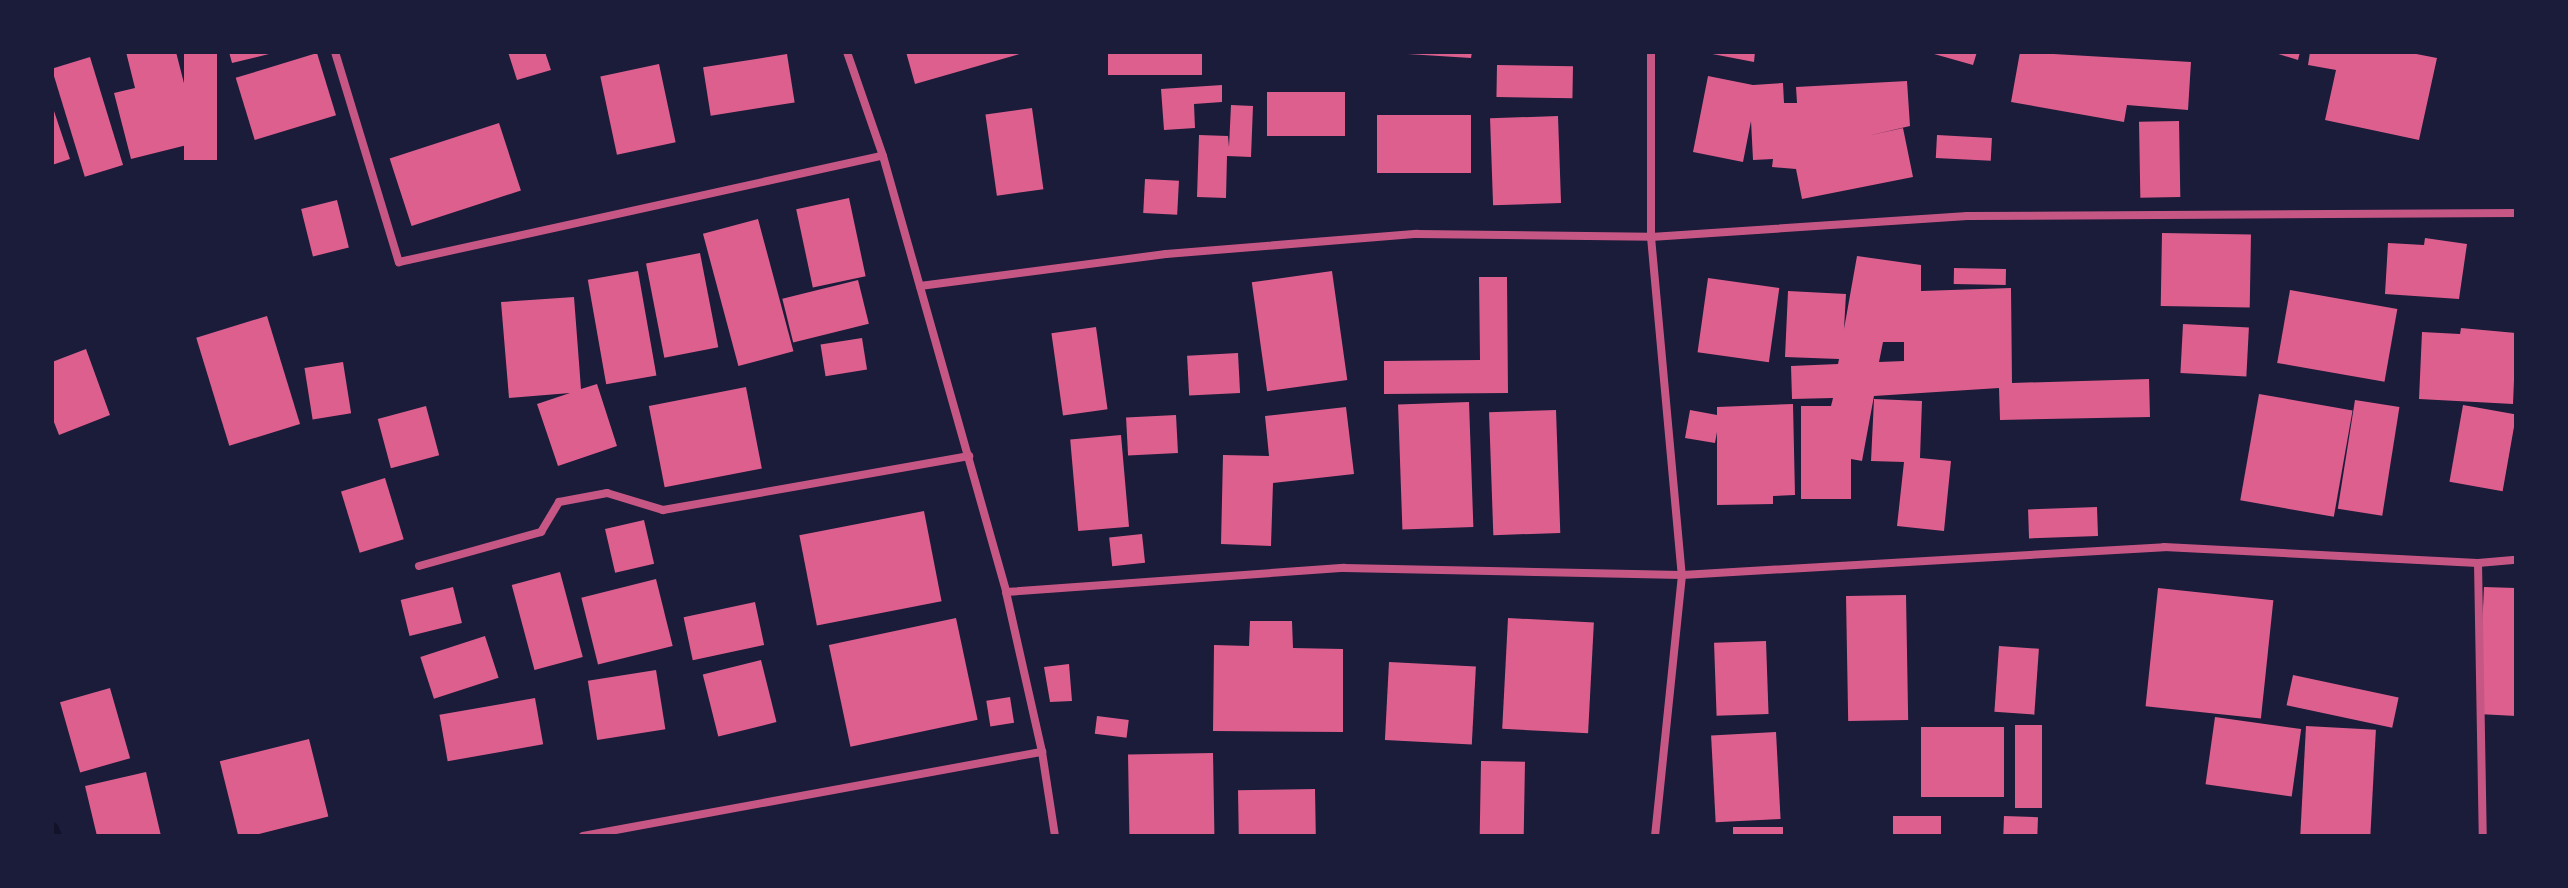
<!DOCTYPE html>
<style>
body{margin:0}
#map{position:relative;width:2568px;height:888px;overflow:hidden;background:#1b1b3a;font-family:"PT Sans Narrow",sans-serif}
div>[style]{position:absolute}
.stream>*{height:14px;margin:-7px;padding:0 7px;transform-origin:7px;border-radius:7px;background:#12122b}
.building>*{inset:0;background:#dd5f8e;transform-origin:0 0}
.minor>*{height:8px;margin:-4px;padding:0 4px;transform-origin:4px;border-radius:4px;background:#c65784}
span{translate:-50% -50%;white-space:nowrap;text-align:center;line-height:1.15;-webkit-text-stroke:8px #1b1b3a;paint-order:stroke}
.frame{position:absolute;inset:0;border:54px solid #1b1b3a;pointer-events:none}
</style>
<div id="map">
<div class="stream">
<i style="left:52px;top:829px;width:8px;rotate:67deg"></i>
</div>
<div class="building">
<i style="clip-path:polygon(126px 52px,176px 52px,199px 142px,131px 159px,114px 93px,135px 88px)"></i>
<i style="left:184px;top:52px;width:33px;height:108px"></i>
<i style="clip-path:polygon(229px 52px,273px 52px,273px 53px,232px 63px)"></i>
<i style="clip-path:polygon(508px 52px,545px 52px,551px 70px,517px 80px)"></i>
<i style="clip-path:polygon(906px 52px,1022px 52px,1023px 53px,915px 84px)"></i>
<i style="left:1108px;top:52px;width:94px;height:23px"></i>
<i style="clip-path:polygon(1376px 52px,1472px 52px,1471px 58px)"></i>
<i style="clip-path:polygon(1702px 52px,1755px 52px,1754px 62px)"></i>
<i style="clip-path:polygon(1927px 52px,1977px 52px,1973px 65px)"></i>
<i style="clip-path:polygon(2020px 52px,2191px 62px,2188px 110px,2127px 105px,2124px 122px,2011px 102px)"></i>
<i style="clip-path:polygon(2272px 52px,2300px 52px,2298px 60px)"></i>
<i style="clip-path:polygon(2310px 52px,2406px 52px,2437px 58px,2419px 140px,2325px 120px,2336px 70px,2308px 65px)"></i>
<i style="left:317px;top:53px;width:65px;height:85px;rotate:73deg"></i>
<i style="left:787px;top:54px;width:49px;height:85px;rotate:81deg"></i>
<i style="left:90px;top:57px;width:113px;height:40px;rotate:73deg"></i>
<i style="left:659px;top:64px;width:80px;height:60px;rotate:78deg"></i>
<i style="left:1497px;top:65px;width:76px;height:32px;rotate:1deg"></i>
<i style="clip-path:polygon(1708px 76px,1753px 85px,1783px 83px,1784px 103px,1797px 103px,1796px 87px,1907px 81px,1910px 126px,1867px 136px,1903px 128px,1913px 177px,1802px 199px,1796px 169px,1772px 167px,1773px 159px,1753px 160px,1751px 121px,1743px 162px,1693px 152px)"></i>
<i style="clip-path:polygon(1222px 85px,1222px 102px,1194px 104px,1195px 128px,1164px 130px,1161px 89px)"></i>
<i style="left:1267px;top:92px;width:78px;height:44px"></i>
<i style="clip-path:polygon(52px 105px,70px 159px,52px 165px)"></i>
<i style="clip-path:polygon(1231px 105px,1253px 106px,1251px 157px,1227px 156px,1226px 198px,1197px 197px,1199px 135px,1228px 136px,1229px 147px)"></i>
<i style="left:1032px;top:108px;width:82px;height:47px;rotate:82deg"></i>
<i style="left:1377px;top:115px;width:94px;height:58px"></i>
<i style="left:1558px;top:116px;width:87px;height:68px;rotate:88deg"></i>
<i style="left:2179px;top:121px;width:76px;height:40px;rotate:89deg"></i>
<i style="left:499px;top:123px;width:71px;height:115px;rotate:72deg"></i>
<i style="left:1937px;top:135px;width:55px;height:23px;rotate:3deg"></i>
<i style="left:1145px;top:179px;width:34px;height:34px;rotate:3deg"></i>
<i style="left:849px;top:198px;width:80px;height:54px;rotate:78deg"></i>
<i style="left:337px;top:200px;width:49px;height:37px;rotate:76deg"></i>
<i style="left:758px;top:219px;width:137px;height:57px;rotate:75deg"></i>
<i style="left:2162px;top:233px;width:89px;height:73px;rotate:1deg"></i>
<i style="clip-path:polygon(2425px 238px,2467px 244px,2459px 299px,2385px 294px,2388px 243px,2424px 245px)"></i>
<i style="left:700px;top:253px;width:96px;height:55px;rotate:79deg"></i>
<i style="clip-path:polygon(evenodd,1857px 256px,1921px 265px,1921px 291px,2011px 288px,2012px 383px,2149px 379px,2150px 417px,2000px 420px,1999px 388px,1874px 396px,1862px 461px,1851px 459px,1851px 499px,1801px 499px,1801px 406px,1831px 406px,1833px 398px,1792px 399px,1791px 366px,1838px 364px,1839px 359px,1785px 357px,1788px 291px,1846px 294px,1844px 329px,1857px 256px,1883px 342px,1904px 342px,1904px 361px,1879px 362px,1883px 342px)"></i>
<i style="left:1954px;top:268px;width:52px;height:16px;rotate:1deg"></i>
<i style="left:638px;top:271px;width:106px;height:51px;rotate:80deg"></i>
<i style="left:1332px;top:271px;width:110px;height:81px;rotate:82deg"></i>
<i style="clip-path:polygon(1479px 277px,1507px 277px,1508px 393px,1384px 394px,1384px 361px,1480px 360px)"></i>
<i style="left:1708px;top:278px;width:72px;height:75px;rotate:8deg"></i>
<i style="left:858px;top:280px;width:45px;height:78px;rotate:76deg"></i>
<i style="left:2290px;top:290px;width:109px;height:74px;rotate:10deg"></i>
<i style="clip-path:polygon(574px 297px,581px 389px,597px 384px,617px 446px,558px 466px,537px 404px,570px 393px,509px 398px,501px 302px)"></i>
<i style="left:267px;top:316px;width:113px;height:74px;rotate:73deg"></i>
<i style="left:2183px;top:324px;width:66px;height:49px;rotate:3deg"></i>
<i style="left:1096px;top:327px;width:83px;height:45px;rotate:82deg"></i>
<i style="clip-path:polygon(2461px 328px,2516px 333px,2513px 404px,2419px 399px,2422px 332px,2460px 334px)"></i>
<i style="left:862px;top:338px;width:32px;height:42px;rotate:81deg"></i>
<i style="clip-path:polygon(86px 349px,110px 415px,59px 435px,52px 417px,52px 362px)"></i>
<i style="left:1238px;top:353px;width:40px;height:51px;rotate:87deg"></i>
<i style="left:343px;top:362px;width:52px;height:39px;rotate:81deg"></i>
<i style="left:746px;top:387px;width:83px;height:99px;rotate:79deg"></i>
<i style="left:2259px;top:394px;width:95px;height:108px;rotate:10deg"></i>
<i style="clip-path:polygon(1874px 399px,1922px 401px,1920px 458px,1951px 461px,1944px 531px,1897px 526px,1904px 462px,1871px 461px)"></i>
<i style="left:2355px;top:400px;width:45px;height:110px;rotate:9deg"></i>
<i style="left:1469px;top:402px;width:125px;height:71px;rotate:88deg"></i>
<i style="clip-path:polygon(1793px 404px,1795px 495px,1773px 496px,1773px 504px,1717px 505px,1717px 432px,1715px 443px,1685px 438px,1690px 410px,1717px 415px,1717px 407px)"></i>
<i style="left:2463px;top:405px;width:54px;height:78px;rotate:10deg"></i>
<i style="left:426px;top:406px;width:51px;height:50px;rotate:75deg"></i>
<i style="clip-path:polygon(1346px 407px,1354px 474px,1273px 483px,1271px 546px,1221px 544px,1223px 455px,1269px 456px,1265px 416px)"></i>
<i style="left:1556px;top:410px;width:123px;height:67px;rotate:88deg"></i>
<i style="left:1176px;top:415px;width:38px;height:50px;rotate:87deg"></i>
<i style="left:1121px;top:435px;width:92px;height:51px;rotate:85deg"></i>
<i style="left:385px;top:478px;width:64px;height:46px;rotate:73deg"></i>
<i style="left:2097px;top:507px;width:29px;height:69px;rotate:88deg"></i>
<i style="left:924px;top:511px;width:92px;height:127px;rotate:79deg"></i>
<i style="left:644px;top:520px;width:45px;height:40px;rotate:77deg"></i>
<i style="left:1142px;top:534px;width:29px;height:33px;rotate:84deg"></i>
<i style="left:560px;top:572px;width:88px;height:50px;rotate:75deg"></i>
<i style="left:656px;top:579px;width:69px;height:77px;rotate:76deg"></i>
<i style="left:453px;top:587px;width:37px;height:54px;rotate:76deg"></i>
<i style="clip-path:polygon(2484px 587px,2516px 588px,2516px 716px,2478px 714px)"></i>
<i style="left:2158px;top:588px;width:116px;height:119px;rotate:6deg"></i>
<i style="left:1906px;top:595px;width:125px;height:60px;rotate:89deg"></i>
<i style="left:755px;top:602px;width:44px;height:73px;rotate:78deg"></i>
<i style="left:956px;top:618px;width:104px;height:130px;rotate:78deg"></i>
<i style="left:1508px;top:618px;width:86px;height:111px;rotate:3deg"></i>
<i style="clip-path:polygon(1250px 621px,1292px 621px,1293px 648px,1343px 649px,1343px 732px,1213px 731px,1214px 645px,1249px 646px)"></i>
<i style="left:485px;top:636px;width:44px;height:68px;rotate:72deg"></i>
<i style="left:1766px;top:641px;width:73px;height:52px;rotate:88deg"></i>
<i style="left:1999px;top:646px;width:40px;height:66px;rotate:4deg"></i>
<i style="left:761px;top:660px;width:64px;height:60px;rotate:76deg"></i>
<i style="left:1389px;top:662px;width:87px;height:78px;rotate:3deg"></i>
<i style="clip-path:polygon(1069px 664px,1072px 701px,1050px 702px,1044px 667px)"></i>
<i style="left:656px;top:670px;width:60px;height:69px;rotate:81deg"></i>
<i style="left:2293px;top:675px;width:108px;height:31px;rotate:12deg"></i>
<i style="left:110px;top:688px;width:73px;height:52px;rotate:74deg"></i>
<i style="left:1010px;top:697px;width:26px;height:24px;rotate:81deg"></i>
<i style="left:535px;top:698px;width:47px;height:97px;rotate:80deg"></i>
<i style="left:1097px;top:716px;width:32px;height:18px;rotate:7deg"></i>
<i style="left:2215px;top:717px;width:87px;height:68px;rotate:8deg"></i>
<i style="left:2015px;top:725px;width:27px;height:83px"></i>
<i style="left:2306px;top:726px;width:70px;height:110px;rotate:3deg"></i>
<i style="left:1921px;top:727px;width:83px;height:70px"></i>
<i style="left:1776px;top:732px;width:87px;height:65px;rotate:87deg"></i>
<i style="left:309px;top:739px;width:80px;height:92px;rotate:76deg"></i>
<i style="left:1213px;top:753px;width:83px;height:85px;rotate:89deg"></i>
<i style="left:1481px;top:761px;width:44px;height:75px;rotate:1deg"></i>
<i style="clip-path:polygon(146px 772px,161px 836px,97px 836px,85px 786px)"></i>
<i style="left:1315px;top:789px;width:47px;height:77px;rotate:89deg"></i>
<i style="left:1941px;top:816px;width:20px;height:48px;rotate:90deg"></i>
<i style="left:2004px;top:816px;width:34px;height:20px;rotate:2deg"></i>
<i style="left:1733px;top:827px;width:50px;height:9px"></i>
</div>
<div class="minor">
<i style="left:335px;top:52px;width:220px;rotate:73.1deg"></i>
<i style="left:399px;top:262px;width:495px;rotate:-12.4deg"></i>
<i style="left:847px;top:52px;width:110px;rotate:70.9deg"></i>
<i style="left:883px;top:156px;width:453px;rotate:74.2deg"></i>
<i style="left:1006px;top:592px;width:164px;rotate:77.3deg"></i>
<i style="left:1042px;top:752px;width:85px;rotate:81.2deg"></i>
<i style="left:1651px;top:52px;width:185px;rotate:90deg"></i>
<i style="left:1651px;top:237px;width:339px;rotate:84.8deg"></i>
<i style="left:1682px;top:575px;width:262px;rotate:95.9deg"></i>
<i style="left:920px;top:286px;width:248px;rotate:-7.4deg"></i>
<i style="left:1166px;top:254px;width:252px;rotate:-4.6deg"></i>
<i style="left:1417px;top:234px;width:234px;rotate:0.7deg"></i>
<i style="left:1651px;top:237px;width:317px;rotate:-3.8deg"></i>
<i style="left:1967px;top:216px;width:549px;rotate:-0.31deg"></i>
<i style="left:2478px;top:563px;width:273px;rotate:89deg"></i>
<i style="left:419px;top:566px;width:127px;rotate:-15.6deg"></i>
<i style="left:541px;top:532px;width:35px;rotate:-59deg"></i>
<i style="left:559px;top:502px;width:49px;rotate:-10.6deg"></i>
<i style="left:607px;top:493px;width:59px;rotate:16.9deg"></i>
<i style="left:663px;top:510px;width:311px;rotate:-10deg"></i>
<i style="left:1006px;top:592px;width:339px;rotate:-4.1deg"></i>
<i style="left:1344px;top:568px;width:338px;rotate:1.2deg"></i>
<i style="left:1682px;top:575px;width:483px;rotate:-3.3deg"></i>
<i style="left:2164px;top:547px;width:314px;rotate:2.9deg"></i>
<i style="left:2478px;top:563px;width:38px;rotate:-5deg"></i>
<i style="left:583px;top:836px;width:467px;rotate:-10.4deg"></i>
</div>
<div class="frame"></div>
</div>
